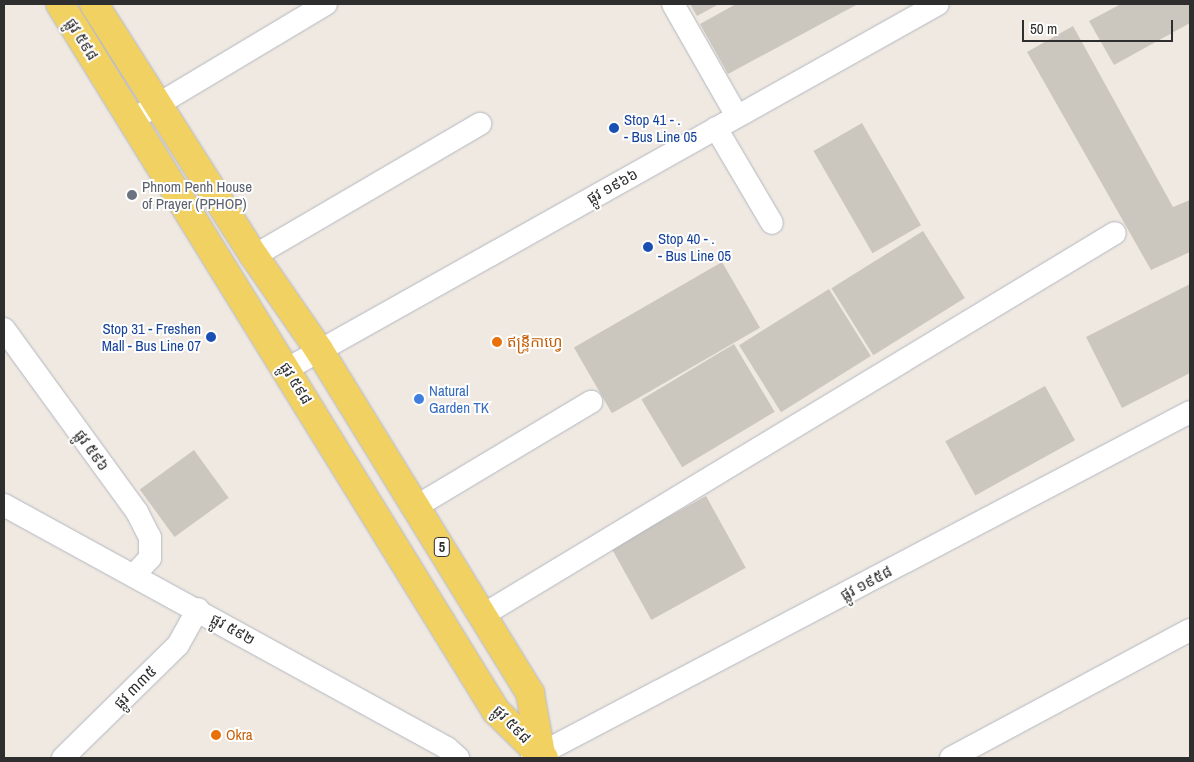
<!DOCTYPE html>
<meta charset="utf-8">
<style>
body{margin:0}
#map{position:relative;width:1194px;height:762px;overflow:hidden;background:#efe9e1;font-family:"Archivo Narrow","Noto Sans Khmer",sans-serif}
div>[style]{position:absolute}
.building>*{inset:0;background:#cbc7bf;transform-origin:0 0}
.roads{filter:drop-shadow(0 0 1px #b4b7c1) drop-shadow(0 0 1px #b4b7c1)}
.minor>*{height:22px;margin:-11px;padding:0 11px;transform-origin:11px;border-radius:11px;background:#fff}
.major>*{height:28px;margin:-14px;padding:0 14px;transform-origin:14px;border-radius:14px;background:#f2d163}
.dots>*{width:14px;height:14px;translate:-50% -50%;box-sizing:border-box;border:2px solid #fff;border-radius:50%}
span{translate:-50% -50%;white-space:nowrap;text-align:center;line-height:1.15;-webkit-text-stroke:4px #fff;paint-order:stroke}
.shield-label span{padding:1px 4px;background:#fff;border:1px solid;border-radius:4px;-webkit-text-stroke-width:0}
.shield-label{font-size:14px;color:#2e2e2e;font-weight:700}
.street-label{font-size:15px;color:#2e2e2e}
.transit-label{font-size:15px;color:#164399}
.left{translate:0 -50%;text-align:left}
.right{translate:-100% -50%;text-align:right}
.worship-label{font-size:15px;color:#5b616d}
.food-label{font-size:15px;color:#c56008}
.shop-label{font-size:15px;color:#366cbe}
.frame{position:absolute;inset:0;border:5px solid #2e2e2e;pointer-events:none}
.scale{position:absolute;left:1022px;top:20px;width:151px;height:22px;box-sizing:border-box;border:2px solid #2e2e2e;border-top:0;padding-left:6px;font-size:15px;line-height:18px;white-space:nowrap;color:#2e2e2e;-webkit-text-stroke:4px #fff;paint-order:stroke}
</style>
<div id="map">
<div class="building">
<i style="clip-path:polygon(690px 4px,719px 4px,697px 16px)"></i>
<i style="clip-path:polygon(736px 4px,858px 4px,728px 74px,700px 24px)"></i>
<i style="clip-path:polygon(1121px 4px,1190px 4px,1190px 23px,1114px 65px,1089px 21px)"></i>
<i style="clip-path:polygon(1073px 26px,1173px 207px,1190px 200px,1190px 252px,1151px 270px,1027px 52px)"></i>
<i style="left:862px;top:123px;width:118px;height:56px;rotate:60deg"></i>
<i style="left:923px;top:231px;width:79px;height:108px;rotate:58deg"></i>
<i style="left:722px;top:262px;width:76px;height:171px;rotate:60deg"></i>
<i style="clip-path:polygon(1190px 284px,1190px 373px,1122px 408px,1086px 337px)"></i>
<i style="left:829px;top:289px;width:79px;height:106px;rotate:58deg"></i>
<i style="left:734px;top:344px;width:79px;height:108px;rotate:59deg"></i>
<i style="left:1045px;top:386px;width:62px;height:114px;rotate:61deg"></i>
<i style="left:194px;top:450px;width:59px;height:67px;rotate:54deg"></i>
<i style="left:706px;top:496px;width:82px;height:108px;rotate:61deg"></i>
</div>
<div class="roads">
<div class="minor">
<i style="left:673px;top:4px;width:129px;rotate:60.3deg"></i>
<i style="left:132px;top:120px;width:226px;rotate:-30.9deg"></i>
<i style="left:716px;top:128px;width:110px;rotate:59.5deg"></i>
<i style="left:254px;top:256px;width:262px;rotate:-30.3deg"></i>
<i style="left:4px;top:329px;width:226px;rotate:54deg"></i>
<i style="left:137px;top:512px;width:28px;rotate:63deg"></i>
<i style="left:150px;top:537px;width:21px;rotate:90deg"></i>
<i style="left:150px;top:558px;width:23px;rotate:133deg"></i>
<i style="left:287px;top:369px;width:746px;rotate:-29.28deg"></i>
<i style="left:4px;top:505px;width:505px;rotate:28.75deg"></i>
<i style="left:447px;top:748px;width:15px;rotate:42deg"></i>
<i style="left:417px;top:506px;width:203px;rotate:-30.9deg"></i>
<i style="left:483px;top:615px;width:738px;rotate:-31.15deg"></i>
<i style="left:63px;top:758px;width:161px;rotate:-44.5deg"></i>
<i style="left:178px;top:645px;width:41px;rotate:-60.9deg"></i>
<i style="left:532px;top:758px;width:743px;rotate:-27.74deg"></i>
<i style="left:951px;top:758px;width:271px;rotate:-28.2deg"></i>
</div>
<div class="major">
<i style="left:60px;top:4px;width:831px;rotate:58.34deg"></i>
<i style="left:496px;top:711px;width:67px;rotate:44.4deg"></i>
<i style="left:94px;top:4px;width:299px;rotate:57.6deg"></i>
<i style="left:254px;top:256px;width:114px;rotate:55.3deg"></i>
<i style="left:319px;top:350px;width:403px;rotate:58.4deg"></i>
<i style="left:530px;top:693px;width:62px;rotate:79.8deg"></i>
</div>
</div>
<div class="dots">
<i style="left:614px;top:128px;background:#1a4fb4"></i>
<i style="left:132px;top:195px;background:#6b7280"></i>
<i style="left:648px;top:247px;background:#1a4fb4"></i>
<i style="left:211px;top:337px;background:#1a4fb4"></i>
<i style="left:497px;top:342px;background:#e8710a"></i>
<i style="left:419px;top:399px;background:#3f7fe0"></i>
<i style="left:216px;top:735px;background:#e8710a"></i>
</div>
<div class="shield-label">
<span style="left:442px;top:547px">5</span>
</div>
<div class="street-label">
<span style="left:82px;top:39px;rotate:58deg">ផ្លូវ ៥៩៨</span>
<span style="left:612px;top:186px;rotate:-29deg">ផ្លូវ ១៩៦៦</span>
<span style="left:296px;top:383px;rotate:58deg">ផ្លូវ ៥៩៨</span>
<span style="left:92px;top:450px;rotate:54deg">ផ្លូវ ៥៩៦</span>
<span style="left:866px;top:583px;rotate:-28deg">ផ្លូវ ១៩៥៨</span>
<span style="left:233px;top:629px;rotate:29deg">ផ្លូវ ៥៩២</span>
<span style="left:135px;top:687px;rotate:-45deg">ផ្លូវ ៣៣៥</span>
<span style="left:512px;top:724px;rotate:46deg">ផ្លូវ ៥៩៨</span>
</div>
<div class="transit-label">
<span class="left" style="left:624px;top:128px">Stop 41 - .<br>- Bus Line 05</span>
<span class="left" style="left:658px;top:247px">Stop 40 - .<br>- Bus Line 05</span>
<span class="right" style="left:201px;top:337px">Stop 31 - Freshen<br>Mall - Bus Line 07</span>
</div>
<div class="worship-label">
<span class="left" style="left:142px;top:195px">Phnom Penh House<br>of Prayer (PPHOP)</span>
</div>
<div class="food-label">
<span class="left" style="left:507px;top:342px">ឥន្ទ្រីកាហ្វេ</span>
<span class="left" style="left:226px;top:735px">Okra</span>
</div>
<div class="shop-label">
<span class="left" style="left:429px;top:399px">Natural<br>Garden TK</span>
</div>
<div class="frame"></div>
<div class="scale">50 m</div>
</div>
